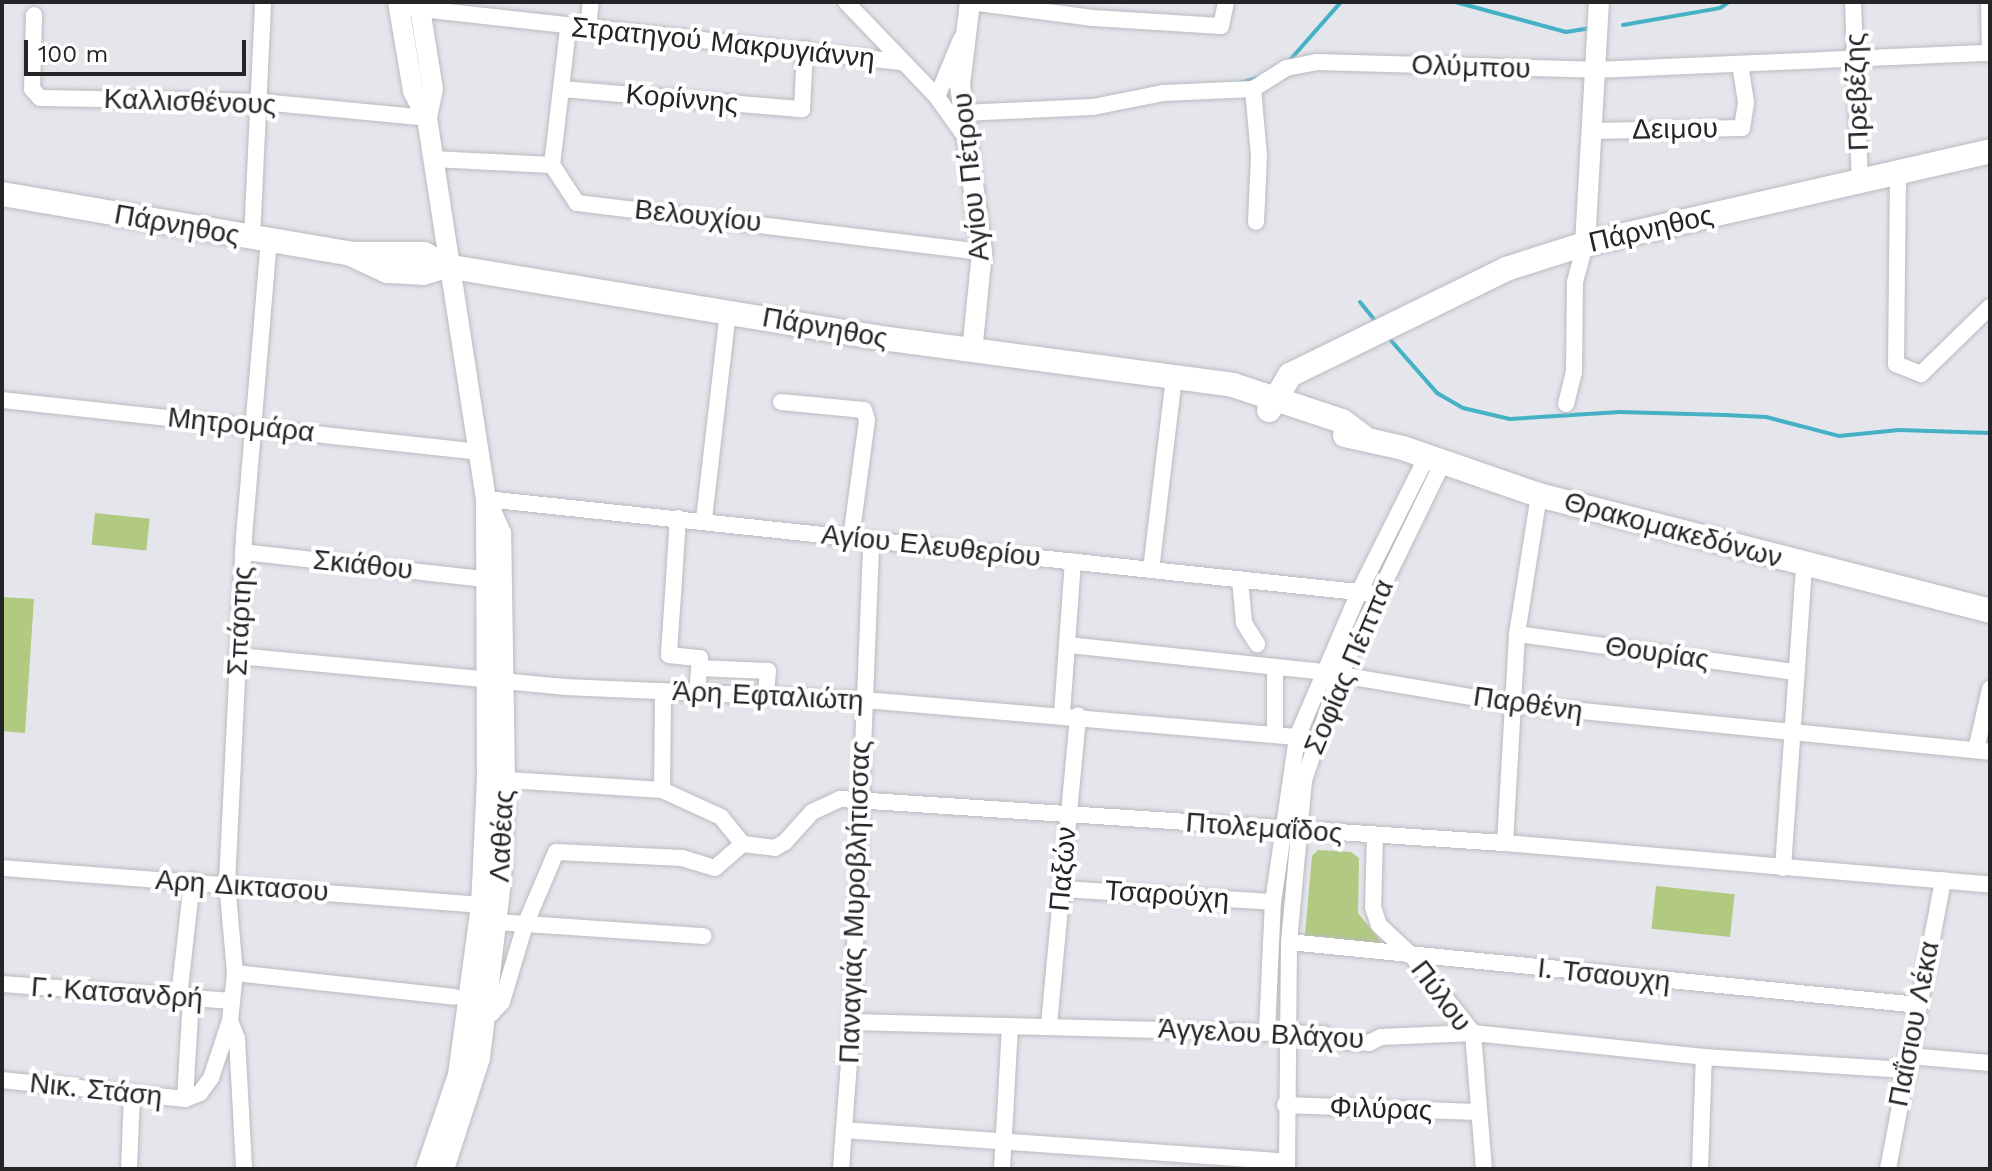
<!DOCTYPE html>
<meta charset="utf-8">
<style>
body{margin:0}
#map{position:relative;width:1992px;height:1171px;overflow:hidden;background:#e5e6ec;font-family:"Work Sans",sans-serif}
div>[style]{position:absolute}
.green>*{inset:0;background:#b1c981;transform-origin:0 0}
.stream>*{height:4px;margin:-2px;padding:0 2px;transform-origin:2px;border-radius:2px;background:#44b1c5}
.roads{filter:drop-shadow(0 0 2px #b9bbc0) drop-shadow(0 0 2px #b9bbc0)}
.minor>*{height:16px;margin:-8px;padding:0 8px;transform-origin:8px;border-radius:8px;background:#fff}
.tertiary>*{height:20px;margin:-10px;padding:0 10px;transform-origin:10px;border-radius:10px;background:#fff}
.secondary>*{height:24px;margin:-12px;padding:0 12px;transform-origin:12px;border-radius:12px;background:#fff}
span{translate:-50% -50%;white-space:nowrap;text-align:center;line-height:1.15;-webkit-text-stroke:8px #fff;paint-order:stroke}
.street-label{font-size:28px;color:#242527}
.frame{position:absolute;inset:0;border:4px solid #242527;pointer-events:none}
.scale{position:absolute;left:24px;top:40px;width:222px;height:36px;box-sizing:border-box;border:4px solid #242527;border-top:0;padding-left:10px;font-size:24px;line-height:28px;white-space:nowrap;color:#242527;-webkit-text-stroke:6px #fff;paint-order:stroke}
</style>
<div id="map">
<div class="green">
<i style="left:95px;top:513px;width:55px;height:32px;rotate:6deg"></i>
<i style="clip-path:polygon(2px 597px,34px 599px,25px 733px,2px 731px)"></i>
<i style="clip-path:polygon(1318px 850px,1351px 852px,1359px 858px,1358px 913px,1383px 944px,1305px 935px,1312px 856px)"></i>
<i style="left:1656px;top:886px;width:79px;height:43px;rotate:6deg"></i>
</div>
<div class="stream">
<i style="left:1455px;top:2px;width:115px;rotate:15.1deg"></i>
<i style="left:1566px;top:32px;width:25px;rotate:-9deg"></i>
<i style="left:1623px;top:25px;width:98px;rotate:-9.9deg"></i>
<i style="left:1720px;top:8px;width:11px;rotate:-34deg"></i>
<i style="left:1290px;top:60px;width:77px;rotate:-48.7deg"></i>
<i style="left:1240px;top:83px;width:19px;rotate:-16deg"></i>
<i style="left:1360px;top:302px;width:27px;rotate:51deg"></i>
<i style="left:1387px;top:336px;width:76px;rotate:48.7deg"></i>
<i style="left:1437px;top:393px;width:30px;rotate:30deg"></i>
<i style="left:1463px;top:408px;width:48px;rotate:13.2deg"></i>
<i style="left:1510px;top:419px;width:110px;rotate:-3.6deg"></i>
<i style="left:1620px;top:412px;width:105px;rotate:1.6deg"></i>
<i style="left:1725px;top:415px;width:41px;rotate:2.8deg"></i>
<i style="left:1766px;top:417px;width:75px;rotate:14.6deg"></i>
<i style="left:1839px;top:436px;width:60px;rotate:-5.7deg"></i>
<i style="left:1899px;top:430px;width:91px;rotate:1.9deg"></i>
</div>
<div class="roads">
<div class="minor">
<i style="left:846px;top:2px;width:132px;rotate:46.2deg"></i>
<i style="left:937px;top:97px;width:43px;rotate:54.5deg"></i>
<i style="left:1853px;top:2px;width:181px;rotate:87.8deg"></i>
<i style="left:1989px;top:2px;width:52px;rotate:88.9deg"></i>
<i style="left:412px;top:8px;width:494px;rotate:6.3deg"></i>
<i style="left:968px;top:12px;width:10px;rotate:-79deg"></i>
<i style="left:970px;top:2px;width:124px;rotate:7.4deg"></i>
<i style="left:1093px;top:18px;width:128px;rotate:3.6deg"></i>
<i style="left:1221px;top:26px;width:25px;rotate:-78deg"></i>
<i style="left:34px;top:15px;width:74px;rotate:91.5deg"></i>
<i style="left:32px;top:89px;width:12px;rotate:48deg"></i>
<i style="left:40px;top:98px;width:222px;rotate:1deg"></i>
<i style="left:262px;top:102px;width:166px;rotate:5.5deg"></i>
<i style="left:588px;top:29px;width:27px;rotate:-84deg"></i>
<i style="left:562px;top:89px;width:241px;rotate:4.8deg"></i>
<i style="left:802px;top:109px;width:60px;rotate:-87.1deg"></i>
<i style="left:1253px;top:89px;width:67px;rotate:84.9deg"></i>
<i style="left:1259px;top:156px;width:66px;rotate:92.6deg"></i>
<i style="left:937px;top:97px;width:63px;rotate:-67.5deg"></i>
<i style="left:961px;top:113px;width:132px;rotate:-2.6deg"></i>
<i style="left:1093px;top:107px;width:71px;rotate:-11.3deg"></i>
<i style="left:1163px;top:93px;width:90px;rotate:-2.5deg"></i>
<i style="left:1253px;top:89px;width:39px;rotate:-32deg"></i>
<i style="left:1286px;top:68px;width:31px;rotate:-11deg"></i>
<i style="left:1316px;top:62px;width:279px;rotate:1.6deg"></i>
<i style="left:1595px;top:70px;width:395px;rotate:-2.5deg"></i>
<i style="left:1592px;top:131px;width:150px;rotate:-1.1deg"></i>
<i style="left:1742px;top:128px;width:26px;rotate:-81deg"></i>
<i style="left:1746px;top:102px;width:36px;rotate:-99deg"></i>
<i style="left:433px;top:159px;width:119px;rotate:2.9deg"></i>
<i style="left:552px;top:165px;width:45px;rotate:56.7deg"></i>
<i style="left:577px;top:203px;width:408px;rotate:6.9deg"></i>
<i style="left:552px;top:165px;width:138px;rotate:-83.3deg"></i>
<i style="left:1898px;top:175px;width:189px;rotate:90.6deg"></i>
<i style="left:1896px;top:364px;width:27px;rotate:22deg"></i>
<i style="left:1921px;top:374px;width:96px;rotate:-44.2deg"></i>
<i style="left:252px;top:238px;width:236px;rotate:-87.3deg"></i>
<i style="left:2px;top:400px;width:480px;rotate:6.2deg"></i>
<i style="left:781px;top:402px;width:83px;rotate:5.5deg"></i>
<i style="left:864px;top:410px;width:10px;rotate:73deg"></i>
<i style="left:867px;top:420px;width:119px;rotate:97.7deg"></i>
<i style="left:1566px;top:404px;width:33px;rotate:-76deg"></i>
<i style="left:1574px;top:372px;width:90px;rotate:-89.4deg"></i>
<i style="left:1575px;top:282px;width:39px;rotate:-75deg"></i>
<i style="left:486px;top:499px;width:896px;rotate:6.09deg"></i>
<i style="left:678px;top:518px;width:137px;rotate:93.8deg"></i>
<i style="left:669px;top:655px;width:31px;rotate:6deg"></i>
<i style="left:700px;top:658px;width:32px;rotate:95deg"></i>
<i style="left:704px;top:519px;width:209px;rotate:-83.4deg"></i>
<i style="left:243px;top:552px;width:242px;rotate:6.4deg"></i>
<i style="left:1151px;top:570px;width:195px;rotate:-83.2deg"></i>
<i style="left:1240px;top:579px;width:44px;rotate:84.8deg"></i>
<i style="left:1244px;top:623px;width:25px;rotate:58deg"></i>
<i style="left:1517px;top:634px;width:282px;rotate:7.8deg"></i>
<i style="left:1068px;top:645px;width:256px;rotate:6deg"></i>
<i style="left:1323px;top:672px;width:192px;rotate:9.6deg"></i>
<i style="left:1512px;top:704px;width:480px;rotate:5.7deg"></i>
<i style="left:238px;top:656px;width:328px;rotate:5.4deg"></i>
<i style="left:565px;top:687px;width:299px;rotate:2.5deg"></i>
<i style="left:864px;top:700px;width:435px;rotate:4.9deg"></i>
<i style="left:699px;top:668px;width:69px;rotate:2.5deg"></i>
<i style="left:768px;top:671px;width:24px;rotate:95deg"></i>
<i style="left:1275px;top:668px;width:67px;rotate:90deg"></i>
<i style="left:1062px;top:714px;width:153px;rotate:-85.9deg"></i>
<i style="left:1976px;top:750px;width:63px;rotate:-77.1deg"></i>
<i style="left:493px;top:779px;width:169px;rotate:3.7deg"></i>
<i style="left:662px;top:790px;width:65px;rotate:24.6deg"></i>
<i style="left:721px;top:817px;width:35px;rotate:51deg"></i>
<i style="left:662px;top:790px;width:99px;rotate:-89.4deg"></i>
<i style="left:1375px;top:836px;width:71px;rotate:91.6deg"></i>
<i style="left:1373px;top:907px;width:19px;rotate:72deg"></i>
<i style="left:1379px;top:925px;width:45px;rotate:43.2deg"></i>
<i style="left:1412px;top:956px;width:98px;rotate:51.6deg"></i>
<i style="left:1473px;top:1033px;width:136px;rotate:85.4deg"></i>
<i style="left:1505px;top:843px;width:209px;rotate:-86.7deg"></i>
<i style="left:1517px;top:634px;width:141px;rotate:-81deg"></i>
<i style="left:2px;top:868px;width:480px;rotate:4.4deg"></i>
<i style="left:1783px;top:868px;width:305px;rotate:-86deg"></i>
<i style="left:1062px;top:889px;width:211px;rotate:3.5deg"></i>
<i style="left:497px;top:922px;width:207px;rotate:3.9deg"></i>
<i style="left:1289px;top:942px;width:633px;rotate:5.71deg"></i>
<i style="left:235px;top:973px;width:221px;rotate:6.2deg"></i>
<i style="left:2px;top:984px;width:231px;rotate:4.2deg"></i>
<i style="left:179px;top:997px;width:117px;rotate:-83.6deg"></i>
<i style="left:477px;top:1011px;width:15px;rotate:8deg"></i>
<i style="left:492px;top:1013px;width:15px;rotate:-48deg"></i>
<i style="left:502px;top:1002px;width:80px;rotate:-73.4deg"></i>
<i style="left:525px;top:925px;width:79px;rotate:-67deg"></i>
<i style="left:556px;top:852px;width:126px;rotate:2.7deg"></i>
<i style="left:682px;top:858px;width:34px;rotate:17deg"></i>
<i style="left:715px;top:868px;width:37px;rotate:-41deg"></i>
<i style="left:743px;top:844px;width:32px;rotate:7deg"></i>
<i style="left:775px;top:848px;width:12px;rotate:-31deg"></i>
<i style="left:785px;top:842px;width:40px;rotate:-48deg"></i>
<i style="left:812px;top:812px;width:31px;rotate:-25deg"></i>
<i style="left:840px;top:799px;width:666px;rotate:3.79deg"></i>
<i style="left:1505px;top:843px;width:487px;rotate:4.9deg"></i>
<i style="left:230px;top:1021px;width:18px;rotate:68deg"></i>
<i style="left:237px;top:1038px;width:131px;rotate:86.9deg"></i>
<i style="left:852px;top:1022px;width:471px;rotate:1.5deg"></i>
<i style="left:1323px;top:1034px;width:15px;rotate:28deg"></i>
<i style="left:1336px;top:1041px;width:33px;rotate:3deg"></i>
<i style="left:1369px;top:1043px;width:13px;rotate:-27deg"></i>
<i style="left:1381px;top:1037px;width:92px;rotate:-2.5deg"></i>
<i style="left:1473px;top:1033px;width:232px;rotate:5.9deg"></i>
<i style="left:1704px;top:1057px;width:202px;rotate:3.7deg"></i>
<i style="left:1049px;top:1024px;width:310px;rotate:-84.6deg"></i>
<i style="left:1267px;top:1032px;width:130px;rotate:-87.4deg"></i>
<i style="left:1273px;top:902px;width:167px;rotate:-81.7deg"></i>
<i style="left:1297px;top:737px;width:158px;rotate:-66.8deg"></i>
<i style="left:1359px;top:592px;width:150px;rotate:-63.4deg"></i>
<i style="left:1908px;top:1056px;width:82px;rotate:4.9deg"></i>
<i style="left:2px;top:1080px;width:184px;rotate:5.9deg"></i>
<i style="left:185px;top:1099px;width:101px;rotate:-86.6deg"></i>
<i style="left:185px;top:1099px;width:16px;rotate:-22deg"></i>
<i style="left:200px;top:1093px;width:19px;rotate:-54deg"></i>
<i style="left:211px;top:1078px;width:60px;rotate:-71.6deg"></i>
<i style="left:230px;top:1021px;width:48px;rotate:-84.1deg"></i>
<i style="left:235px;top:973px;width:89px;rotate:-95.1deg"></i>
<i style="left:227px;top:884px;width:347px;rotate:-87.2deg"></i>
<i style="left:244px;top:537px;width:297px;rotate:-85.2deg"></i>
<i style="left:1285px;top:1105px;width:191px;rotate:2.1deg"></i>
<i style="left:844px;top:1130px;width:444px;rotate:4.1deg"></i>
<i style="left:129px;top:1169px;width:76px;rotate:-87.7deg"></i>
<i style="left:841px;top:1169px;width:147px;rotate:-85.7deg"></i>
<i style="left:852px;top:1022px;width:482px;rotate:-87.7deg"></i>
<i style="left:1002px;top:1169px;width:143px;rotate:-86.8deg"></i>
<i style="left:1287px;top:1169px;width:227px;rotate:-89.5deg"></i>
<i style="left:1289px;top:942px;width:163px;rotate:-84.7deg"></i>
<i style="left:1304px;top:780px;width:112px;rotate:-71.2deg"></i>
<i style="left:1340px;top:674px;width:233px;rotate:-64.1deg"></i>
<i style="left:1700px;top:1169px;width:112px;rotate:-88deg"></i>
<i style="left:1888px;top:1169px;width:294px;rotate:-79.2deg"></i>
</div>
<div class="tertiary">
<i style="left:398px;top:2px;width:90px;rotate:80.4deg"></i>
<i style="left:413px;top:91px;width:30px;rotate:63deg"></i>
<i style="left:427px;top:118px;width:386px;rotate:81.2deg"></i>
<i style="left:486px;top:499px;width:280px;rotate:89.8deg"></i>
<i style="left:487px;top:779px;width:126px;rotate:92.7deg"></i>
<i style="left:481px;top:905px;width:172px;rotate:97.7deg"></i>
<i style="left:458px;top:1075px;width:99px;rotate:108.8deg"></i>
<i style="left:419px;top:2px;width:88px;rotate:80.9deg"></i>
<i style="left:433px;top:89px;width:30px;rotate:102deg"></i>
<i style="left:970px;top:2px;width:84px;rotate:96.9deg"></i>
<i style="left:960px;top:85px;width:168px;rotate:82.5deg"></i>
<i style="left:982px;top:252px;width:100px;rotate:95.7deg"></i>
<i style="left:1585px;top:244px;width:242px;rotate:-86.7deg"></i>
<i style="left:444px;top:1169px;width:117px;rotate:-72deg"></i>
<i style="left:480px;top:1058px;width:177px;rotate:-83.2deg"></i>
<i style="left:501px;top:882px;width:103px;rotate:-87.8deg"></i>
<i style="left:505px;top:779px;width:246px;rotate:-90.9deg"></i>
<i style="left:501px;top:533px;width:34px;rotate:-114deg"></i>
</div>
<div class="secondary">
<i style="left:2px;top:194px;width:355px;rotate:9.7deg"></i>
<i style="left:352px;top:254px;width:72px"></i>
<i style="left:424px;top:254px;width:25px;rotate:29deg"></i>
<i style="left:446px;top:266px;width:434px;rotate:9.4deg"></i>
<i style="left:874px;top:337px;width:362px;rotate:7.6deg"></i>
<i style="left:1233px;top:385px;width:115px;rotate:18.3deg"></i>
<i style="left:1342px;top:421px;width:24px;rotate:36deg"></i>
<i style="left:353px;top:255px;width:38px;rotate:25deg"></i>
<i style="left:387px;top:271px;width:36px;rotate:3deg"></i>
<i style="left:423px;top:273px;width:24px;rotate:-17deg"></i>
<i style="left:1269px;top:410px;width:41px;rotate:-59deg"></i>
<i style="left:1290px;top:375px;width:241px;rotate:-26.1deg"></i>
<i style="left:1506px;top:269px;width:83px;rotate:-17.6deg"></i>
<i style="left:1585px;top:244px;width:416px;rotate:-12.9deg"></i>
<i style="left:1345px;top:435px;width:59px;rotate:12.6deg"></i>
<i style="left:1403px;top:448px;width:144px;rotate:19.1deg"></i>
<i style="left:1539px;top:495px;width:466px;rotate:14.4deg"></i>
</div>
</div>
<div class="street-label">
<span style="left:723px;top:43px;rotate:6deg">Στρατηγού Μακρυγιάννη</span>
<span style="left:1471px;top:67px;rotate:2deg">Ολύμπου</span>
<span style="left:1857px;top:92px;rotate:-92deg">Πρεβέζης</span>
<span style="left:682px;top:99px;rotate:5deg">Κορίννης</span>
<span style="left:190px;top:102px;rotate:2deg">Καλλισθένους</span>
<span style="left:1675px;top:129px;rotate:-1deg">Δειμου</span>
<span style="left:971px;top:177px;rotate:-96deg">Αγίου Πέτρου</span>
<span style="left:698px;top:216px;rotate:6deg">Βελουχίου</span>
<span style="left:177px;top:225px;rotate:10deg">Πάρνηθος</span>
<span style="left:1651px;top:229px;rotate:-13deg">Πάρνηθος</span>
<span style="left:825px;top:328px;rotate:10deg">Πάρνηθος</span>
<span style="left:241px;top:425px;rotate:6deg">Μητρομάρα</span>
<span style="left:1673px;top:530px;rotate:15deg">Θρακομακεδόνων</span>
<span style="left:931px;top:546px;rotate:6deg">Αγίου Ελευθερίου</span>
<span style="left:363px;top:565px;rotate:6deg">Σκιάθου</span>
<span style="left:240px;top:621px;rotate:-87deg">Σπάρτης</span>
<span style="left:1657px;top:653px;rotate:8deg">Θουρίας</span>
<span style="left:1349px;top:667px;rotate:-67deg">Σοφίας Πέππα</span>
<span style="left:768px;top:696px;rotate:3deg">Άρη Εφταλιώτη</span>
<span style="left:1528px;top:704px;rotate:8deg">Παρθένη</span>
<span style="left:1264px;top:828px;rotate:4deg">Πτολεμαΐδος</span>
<span style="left:502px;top:836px;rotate:-87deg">Λαθέας</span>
<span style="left:1063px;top:869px;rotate:-85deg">Παξών</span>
<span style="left:242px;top:886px;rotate:4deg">Αρη Δικτασου</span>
<span style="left:1167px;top:895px;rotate:4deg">Τσαρούχη</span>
<span style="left:855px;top:902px;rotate:-88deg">Παναγιάς Μυροβλήτισσας</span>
<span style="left:1604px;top:975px;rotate:6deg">Ι. Τσαουχη</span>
<span style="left:117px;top:993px;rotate:4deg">Γ. Κατσανδρή</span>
<span style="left:1441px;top:996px;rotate:53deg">Πύλου</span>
<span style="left:1914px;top:1024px;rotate:-79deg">Παΐσιου Λέκα</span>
<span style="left:1261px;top:1034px;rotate:3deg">Άγγελου Βλάχου</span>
<span style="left:96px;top:1090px;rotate:6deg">Νικ. Στάση</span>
<span style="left:1381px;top:1109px;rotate:2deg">Φιλύρας</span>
</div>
<div class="frame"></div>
<div class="scale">100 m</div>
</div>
